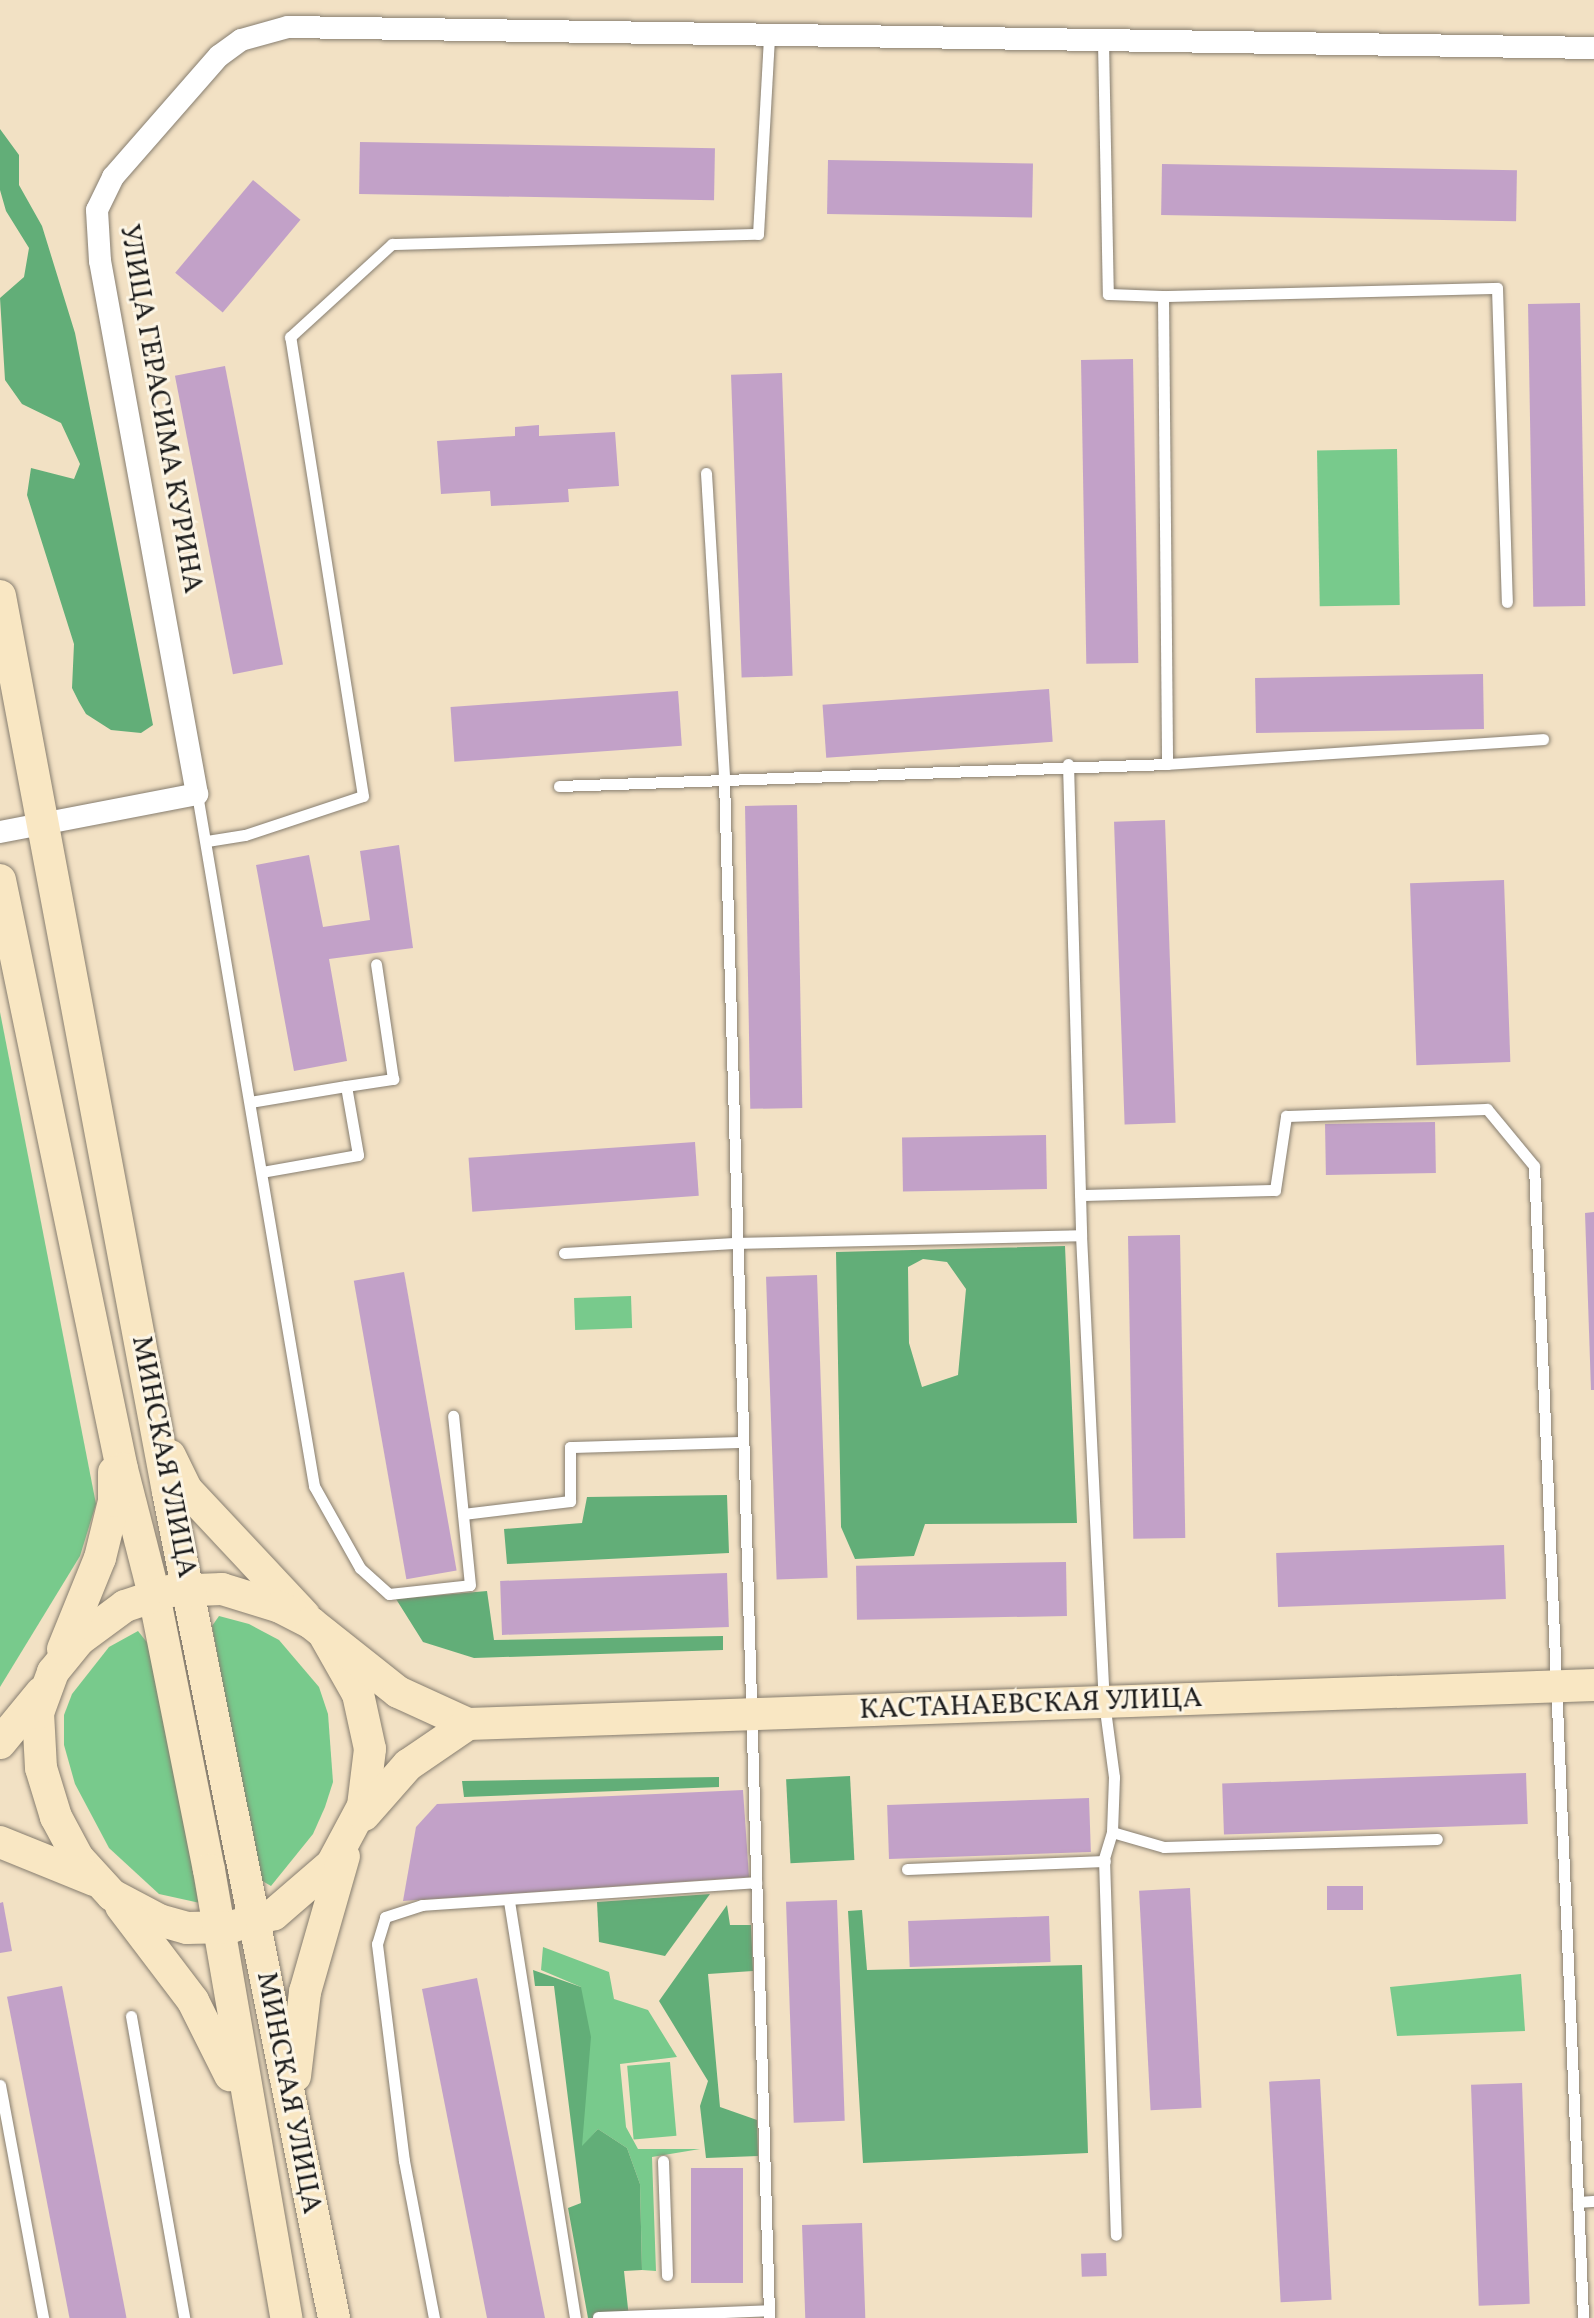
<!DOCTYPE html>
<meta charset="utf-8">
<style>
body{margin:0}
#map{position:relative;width:1594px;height:2318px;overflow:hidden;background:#f2e1c4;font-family:Vollkorn,serif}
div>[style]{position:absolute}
.green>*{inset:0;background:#78ca8c;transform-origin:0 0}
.forest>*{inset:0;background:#62ae78;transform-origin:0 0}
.building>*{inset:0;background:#c2a1c8;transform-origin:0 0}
.roads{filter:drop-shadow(0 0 2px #877e70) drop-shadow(0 0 2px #877e70)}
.lane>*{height:11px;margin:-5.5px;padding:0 5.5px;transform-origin:5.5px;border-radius:5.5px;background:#fff}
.street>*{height:22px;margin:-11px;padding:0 11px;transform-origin:11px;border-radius:11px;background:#fff}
.secondary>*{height:32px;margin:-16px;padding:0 16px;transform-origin:16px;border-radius:16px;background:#f9e7c3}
span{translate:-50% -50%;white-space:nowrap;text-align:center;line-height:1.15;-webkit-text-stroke:6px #fcf5e5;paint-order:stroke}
.street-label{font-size:28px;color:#1c1c1c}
</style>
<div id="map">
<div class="green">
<i style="left:1397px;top:449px;width:156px;height:80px;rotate:89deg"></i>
<i style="clip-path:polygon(0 1012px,96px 1504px,80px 1556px,0 1687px)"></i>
<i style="left:631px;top:1296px;width:32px;height:57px;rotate:88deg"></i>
<i style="clip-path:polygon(219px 1616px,249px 1624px,279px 1640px,319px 1687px,328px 1714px,333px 1782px,325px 1807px,313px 1834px,271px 1886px,259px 1879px,212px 1626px)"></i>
<i style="clip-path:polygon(138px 1631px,149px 1645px,200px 1903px,159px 1894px,109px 1848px,75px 1784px,64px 1745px,64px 1715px,72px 1694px,109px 1647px)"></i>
<i style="clip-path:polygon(543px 1947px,609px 1972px,614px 1999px,648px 2010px,677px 2057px,620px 2064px,626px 2127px,638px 2149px,700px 2149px,652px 2157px,656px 2271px,642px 2270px,640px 2184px,627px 2148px,598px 2129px,582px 2147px,581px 1987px,541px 1970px)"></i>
<i style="clip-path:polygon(1521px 1974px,1525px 2031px,1397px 2036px,1390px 1987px)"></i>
<i style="left:670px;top:2062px;width:74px;height:43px;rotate:85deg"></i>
</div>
<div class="forest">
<i style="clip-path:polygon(0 129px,19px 155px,19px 185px,42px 226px,75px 333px,153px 725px,141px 733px,111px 730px,86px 714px,79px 702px,72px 688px,74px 644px,27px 495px,31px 468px,74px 479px,80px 464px,61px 423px,22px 404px,5px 380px,0 298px,24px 277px,29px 248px,6px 211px,0 190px)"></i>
<i style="clip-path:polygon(evenodd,1065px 1246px,1077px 1523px,925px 1524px,914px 1556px,855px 1559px,841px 1527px,836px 1252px,1065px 1246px,923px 1259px,947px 1262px,966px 1289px,958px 1375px,922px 1387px,909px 1343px,908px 1267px,923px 1259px)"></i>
<i style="clip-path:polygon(727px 1495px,729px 1553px,507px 1564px,504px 1529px,582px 1523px,587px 1497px)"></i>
<i style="clip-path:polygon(487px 1591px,494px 1640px,723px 1636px,723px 1650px,474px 1658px,423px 1642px,396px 1599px)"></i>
<i style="left:850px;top:1776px;width:84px;height:64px;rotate:87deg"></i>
<i style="clip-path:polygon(719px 1777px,719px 1787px,464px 1797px,462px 1781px)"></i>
<i style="clip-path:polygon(710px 1894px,665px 1956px,599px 1942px,597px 1902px)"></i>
<i style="clip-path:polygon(727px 1905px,730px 1925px,751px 1925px,753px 1971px,708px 1974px,720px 2107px,757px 2120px,758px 2156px,706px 2158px,700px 2106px,708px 2081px,659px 2001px)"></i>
<i style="clip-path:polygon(862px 1910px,867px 1970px,1082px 1965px,1088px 2153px,863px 2163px,848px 1911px)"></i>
<i style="clip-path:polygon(533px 1970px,581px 1987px,591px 2037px,582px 2146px,598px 2129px,627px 2148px,640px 2184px,642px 2270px,624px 2271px,629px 2318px,588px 2318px,568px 2208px,581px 2203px,554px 1986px,535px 1986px)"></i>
</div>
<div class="building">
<i style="left:360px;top:142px;width:355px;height:52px;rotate:1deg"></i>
<i style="left:828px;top:160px;width:205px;height:54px;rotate:1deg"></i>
<i style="left:1162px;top:164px;width:355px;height:51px;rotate:1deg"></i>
<i style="left:253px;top:180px;width:62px;height:121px;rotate:40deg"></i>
<i style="left:1580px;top:303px;width:303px;height:52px;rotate:89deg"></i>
<i style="left:1133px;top:359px;width:304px;height:52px;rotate:89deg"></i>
<i style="left:225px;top:366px;width:304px;height:51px;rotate:79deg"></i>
<i style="left:782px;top:373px;width:303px;height:51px;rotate:88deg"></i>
<i style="clip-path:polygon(539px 425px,539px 436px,615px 432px,619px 486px,568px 489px,569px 502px,491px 506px,490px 491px,441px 494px,437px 441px,515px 436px,515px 427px)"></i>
<i style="left:1483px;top:674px;width:55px;height:228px;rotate:89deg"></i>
<i style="left:1049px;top:689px;width:53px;height:227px;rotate:86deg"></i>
<i style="left:678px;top:691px;width:55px;height:228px;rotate:86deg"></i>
<i style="left:797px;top:805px;width:303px;height:52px;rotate:89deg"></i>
<i style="left:1165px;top:820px;width:303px;height:51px;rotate:88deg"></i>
<i style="clip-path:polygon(399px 845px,413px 948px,329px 959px,347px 1061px,294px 1071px,256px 865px,309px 855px,323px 927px,370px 920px,360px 851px)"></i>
<i style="left:1504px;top:880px;width:182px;height:94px;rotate:88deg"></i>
<i style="left:1435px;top:1122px;width:51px;height:110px;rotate:89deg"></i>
<i style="left:1046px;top:1135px;width:54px;height:144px;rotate:89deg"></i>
<i style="left:695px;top:1142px;width:54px;height:227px;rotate:86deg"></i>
<i style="clip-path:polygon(1594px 1212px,1594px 1390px,1591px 1390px,1585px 1213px)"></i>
<i style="left:1180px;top:1235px;width:303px;height:52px;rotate:89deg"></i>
<i style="left:404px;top:1272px;width:303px;height:51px;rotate:80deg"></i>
<i style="left:817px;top:1275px;width:303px;height:51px;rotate:88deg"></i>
<i style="left:1504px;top:1545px;width:54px;height:228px;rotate:88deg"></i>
<i style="left:1066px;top:1562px;width:54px;height:210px;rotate:89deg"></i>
<i style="left:727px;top:1573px;width:54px;height:227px;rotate:88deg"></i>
<i style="left:1526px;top:1773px;width:51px;height:304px;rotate:88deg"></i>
<i style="clip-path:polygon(743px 1790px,749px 1877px,403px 1901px,416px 1827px,437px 1804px)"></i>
<i style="left:1089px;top:1798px;width:54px;height:202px;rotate:88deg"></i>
<i style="left:1363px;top:1886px;width:24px;height:36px;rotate:90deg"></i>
<i style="left:1190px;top:1888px;width:220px;height:51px;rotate:87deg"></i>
<i style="left:837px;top:1900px;width:221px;height:51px;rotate:88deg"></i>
<i style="clip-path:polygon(3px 1902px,12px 1951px,0 1953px,0 1903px)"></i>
<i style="left:1049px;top:1916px;width:46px;height:141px;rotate:88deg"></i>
<i style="clip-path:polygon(477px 1978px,545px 2318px,487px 2318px,486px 2313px,422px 1989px)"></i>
<i style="left:62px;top:1986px;width:338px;height:56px;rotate:79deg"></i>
<i style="left:1320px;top:2079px;width:221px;height:51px;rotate:87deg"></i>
<i style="left:1522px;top:2083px;width:221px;height:51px;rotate:88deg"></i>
<i style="left:691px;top:2168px;width:52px;height:115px"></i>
<i style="left:862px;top:2223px;width:95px;height:60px;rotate:88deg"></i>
<i style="left:1106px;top:2253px;width:23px;height:25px;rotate:88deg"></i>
</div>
<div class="roads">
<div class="lane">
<i style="left:1103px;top:42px;width:252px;rotate:88.9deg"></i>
<i style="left:1108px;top:294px;width:55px;rotate:2.1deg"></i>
<i style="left:1163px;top:296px;width:468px;rotate:89.5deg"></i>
<i style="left:1163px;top:296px;width:334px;rotate:-1.4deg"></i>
<i style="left:1497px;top:288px;width:314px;rotate:88.2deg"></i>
<i style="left:706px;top:473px;width:308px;rotate:86.6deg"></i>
<i style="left:724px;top:780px;width:1539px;rotate:88.32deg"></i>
<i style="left:1068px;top:764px;width:471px;rotate:88.4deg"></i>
<i style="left:1081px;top:1235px;width:468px;rotate:87.2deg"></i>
<i style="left:1104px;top:1702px;width:76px;rotate:82.4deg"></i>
<i style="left:1114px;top:1777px;width:55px;rotate:92.1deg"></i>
<i style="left:1112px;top:1832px;width:28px;rotate:107deg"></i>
<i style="left:1104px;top:1859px;width:376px;rotate:88.2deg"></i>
<i style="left:559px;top:786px;width:608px;rotate:-2.07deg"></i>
<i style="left:1167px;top:764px;width:377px;rotate:-3.8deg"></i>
<i style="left:197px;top:794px;width:702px;rotate:80.4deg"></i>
<i style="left:314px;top:1486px;width:94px;rotate:60.7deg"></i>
<i style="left:360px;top:1568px;width:39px;rotate:42deg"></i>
<i style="left:389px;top:1594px;width:81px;rotate:-6.3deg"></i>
<i style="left:470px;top:1585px;width:170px;rotate:-95.7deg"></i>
<i style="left:207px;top:841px;width:38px;rotate:-9deg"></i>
<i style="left:245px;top:835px;width:124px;rotate:-18.3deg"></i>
<i style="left:363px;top:796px;width:465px;rotate:-99deg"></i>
<i style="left:290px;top:337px;width:138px;rotate:-42.4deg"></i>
<i style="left:392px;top:244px;width:366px;rotate:-1.6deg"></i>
<i style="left:758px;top:234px;width:198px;rotate:-86.8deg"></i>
<i style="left:346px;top:1086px;width:48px;rotate:-8.5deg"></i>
<i style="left:393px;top:1079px;width:116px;rotate:-98.4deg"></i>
<i style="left:250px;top:1102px;width:97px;rotate:-9.5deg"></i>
<i style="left:346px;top:1086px;width:70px;rotate:80.1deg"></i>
<i style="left:358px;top:1155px;width:97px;rotate:170deg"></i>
<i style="left:1080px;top:1195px;width:195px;rotate:-1.5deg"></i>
<i style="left:1275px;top:1190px;width:75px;rotate:-81.5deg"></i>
<i style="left:1286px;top:1116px;width:201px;rotate:-2deg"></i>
<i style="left:1487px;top:1109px;width:74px;rotate:50.5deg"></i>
<i style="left:1534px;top:1166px;width:1153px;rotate:87.56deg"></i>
<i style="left:564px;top:1253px;width:170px;rotate:-3.4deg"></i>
<i style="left:734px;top:1243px;width:347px;rotate:-1.3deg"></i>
<i style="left:463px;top:1514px;width:108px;rotate:-6.9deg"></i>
<i style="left:570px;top:1501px;width:54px;rotate:-90deg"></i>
<i style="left:570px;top:1447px;width:172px;rotate:-1.7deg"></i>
<i style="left:1112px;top:1832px;width:54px;rotate:16.1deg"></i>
<i style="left:1164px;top:1847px;width:273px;rotate:-1.7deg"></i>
<i style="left:907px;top:1869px;width:198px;rotate:-2.3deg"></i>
<i style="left:509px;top:1901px;width:422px;rotate:81deg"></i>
<i style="left:131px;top:2016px;width:307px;rotate:80deg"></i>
<i style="left:0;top:2085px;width:237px;rotate:79.5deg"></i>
<i style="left:663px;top:2161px;width:114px;rotate:88deg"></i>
<i style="left:1578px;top:2202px;width:16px;rotate:-4deg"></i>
<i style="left:598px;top:2317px;width:171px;rotate:-2.3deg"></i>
<i style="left:434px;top:2318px;width:160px;rotate:-100.8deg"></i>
<i style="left:404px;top:2161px;width:219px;rotate:-97.1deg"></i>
<i style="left:377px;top:1944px;width:28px;rotate:-73deg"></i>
<i style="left:385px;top:1917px;width:39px;rotate:-18deg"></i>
<i style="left:422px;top:1905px;width:335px;rotate:-3.9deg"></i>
</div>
<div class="street">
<i style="left:0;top:832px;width:201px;rotate:-10.9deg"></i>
<i style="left:197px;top:794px;width:542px;rotate:-100.31deg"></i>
<i style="left:100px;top:261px;width:51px;rotate:-93.4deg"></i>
<i style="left:97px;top:210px;width:37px;rotate:-64deg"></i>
<i style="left:113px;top:177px;width:161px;rotate:-48.8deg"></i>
<i style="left:219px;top:56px;width:27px;rotate:-36deg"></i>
<i style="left:241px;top:40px;width:49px;rotate:-15.5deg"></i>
<i style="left:288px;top:27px;width:1306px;rotate:0.92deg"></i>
</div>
<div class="secondary">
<i style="left:0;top:596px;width:912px;rotate:79.38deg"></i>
<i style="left:168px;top:1492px;width:843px;rotate:78.64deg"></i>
<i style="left:0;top:880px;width:602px;rotate:78.3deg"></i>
<i style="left:122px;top:1469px;width:130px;rotate:75.7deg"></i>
<i style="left:154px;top:1595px;width:280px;rotate:78.7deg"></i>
<i style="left:209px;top:1870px;width:455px;rotate:80.2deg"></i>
<i style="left:170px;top:1456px;width:37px;rotate:64deg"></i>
<i style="left:186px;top:1489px;width:173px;rotate:46.9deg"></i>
<i style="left:324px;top:1634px;width:69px;rotate:60.5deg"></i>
<i style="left:358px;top:1694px;width:56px;rotate:77.7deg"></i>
<i style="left:370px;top:1749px;width:57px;rotate:97deg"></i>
<i style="left:363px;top:1806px;width:66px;rotate:118.1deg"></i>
<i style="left:332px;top:1864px;width:77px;rotate:139.2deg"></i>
<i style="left:274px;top:1914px;width:45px;rotate:163.2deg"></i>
<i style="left:231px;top:1927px;width:44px;rotate:178.7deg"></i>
<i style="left:187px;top:1928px;width:29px;rotate:-164deg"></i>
<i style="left:159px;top:1920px;width:53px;rotate:-152deg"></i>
<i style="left:112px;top:1895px;width:50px;rotate:-132.6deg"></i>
<i style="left:78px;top:1858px;width:47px;rotate:-118.2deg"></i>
<i style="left:56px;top:1817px;width:51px;rotate:-107deg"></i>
<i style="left:41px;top:1768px;width:55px;rotate:-93.1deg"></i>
<i style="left:38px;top:1713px;width:44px;rotate:-69.9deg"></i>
<i style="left:53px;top:1672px;width:41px;rotate:-50.9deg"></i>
<i style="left:79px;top:1640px;width:57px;rotate:-36.5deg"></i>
<i style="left:125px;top:1606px;width:47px;rotate:-18.4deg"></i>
<i style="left:170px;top:1591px;width:52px;rotate:-2.2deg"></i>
<i style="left:222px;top:1589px;width:61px;rotate:17.2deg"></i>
<i style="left:280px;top:1607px;width:35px;rotate:27deg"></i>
<i style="left:311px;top:1623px;width:111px;rotate:38.4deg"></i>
<i style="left:398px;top:1692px;width:77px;rotate:24.6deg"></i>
<i style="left:468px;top:1724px;width:1127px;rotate:-1.98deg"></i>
<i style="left:63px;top:1649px;width:98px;rotate:-67.9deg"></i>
<i style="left:100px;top:1558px;width:59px;rotate:-76.2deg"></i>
<i style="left:114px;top:1501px;width:29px;rotate:-90deg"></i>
<i style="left:0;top:1743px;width:65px;rotate:-50.6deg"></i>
<i style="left:364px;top:1815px;width:67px;rotate:-48.7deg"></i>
<i style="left:408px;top:1765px;width:73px;rotate:-34.3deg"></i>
<i style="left:0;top:1842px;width:101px;rotate:22deg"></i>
<i style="left:121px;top:1906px;width:119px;rotate:52.8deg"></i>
<i style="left:193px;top:2001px;width:83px;rotate:63.4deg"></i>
<i style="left:295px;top:2076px;width:85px;rotate:-83.2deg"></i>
<i style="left:305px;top:1992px;width:141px;rotate:-74deg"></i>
</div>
</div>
<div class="street-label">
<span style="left:160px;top:409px;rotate:80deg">УЛИЦА ГЕРАСИМА КУРИНА</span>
<span style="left:163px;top:1457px;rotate:79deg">МИНСКАЯ УЛИЦА</span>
<span style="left:1031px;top:1705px;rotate:-2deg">КАСТАНАЕВСКАЯ УЛИЦА</span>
<span style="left:288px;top:2093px;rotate:79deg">МИНСКАЯ УЛИЦА</span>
</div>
</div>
